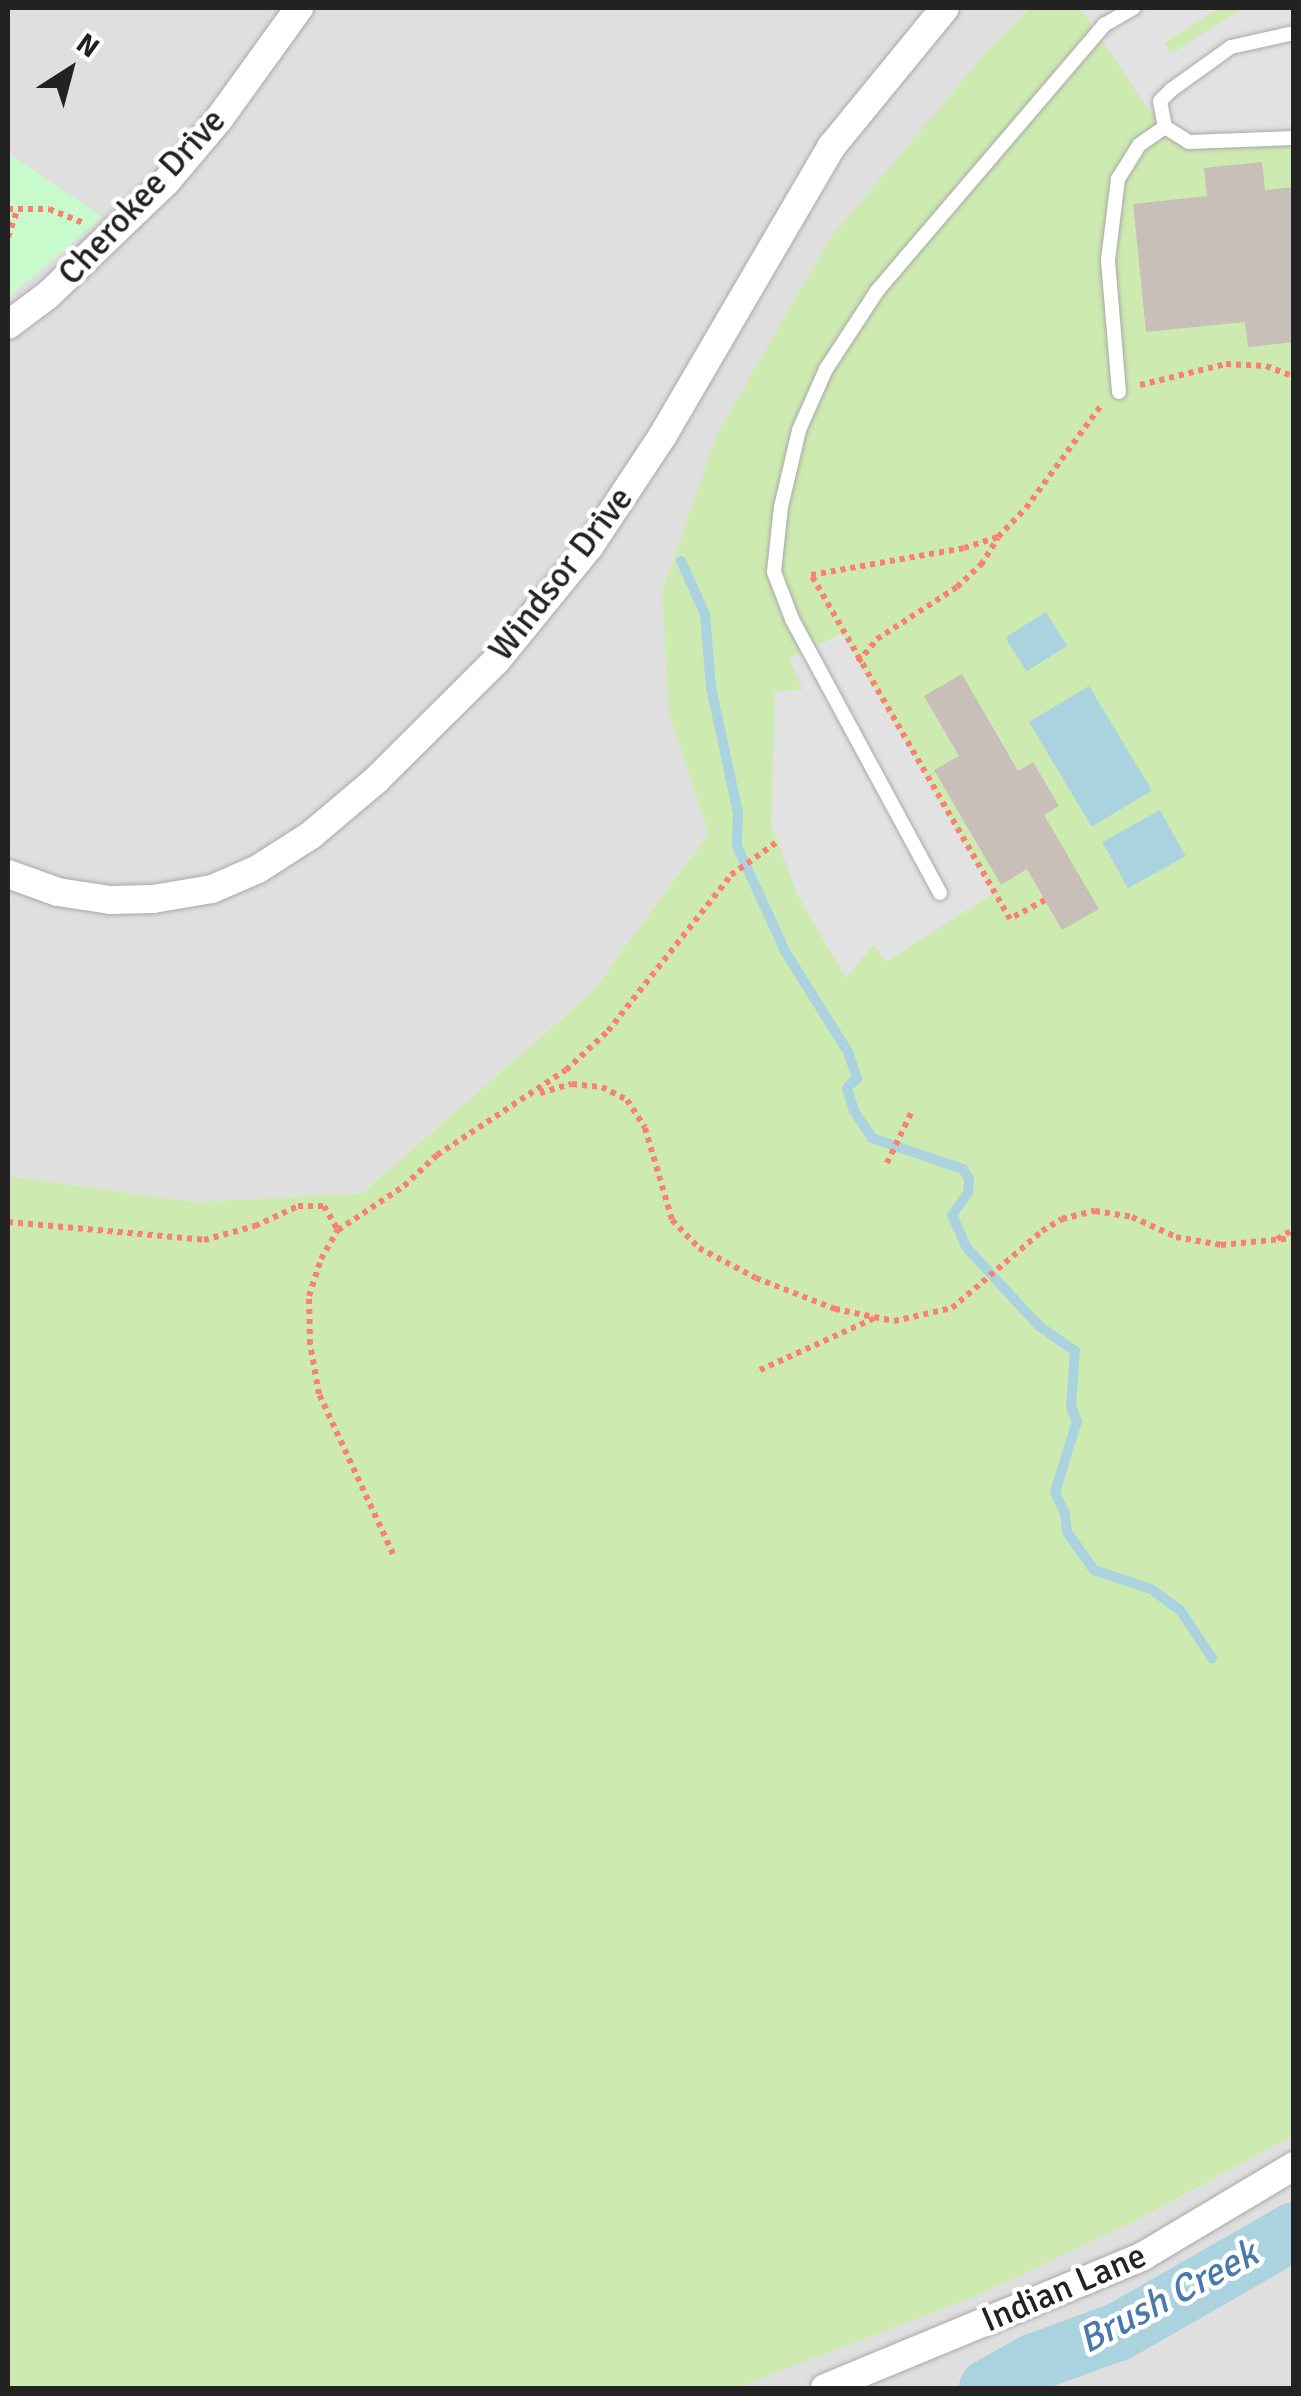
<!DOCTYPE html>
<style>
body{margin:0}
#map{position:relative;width:1301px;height:2396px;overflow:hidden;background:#f2efe9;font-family:Signika,sans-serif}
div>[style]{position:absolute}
.residential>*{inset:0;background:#e0dfdf}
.grass>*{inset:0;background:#cdebb0}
.park>*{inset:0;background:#c8facc}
.parking>*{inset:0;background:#e2e2e2}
.water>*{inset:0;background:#aad3df;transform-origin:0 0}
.stream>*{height:10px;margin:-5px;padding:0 5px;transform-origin:5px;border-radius:5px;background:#aad3df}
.river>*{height:58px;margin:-29px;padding:0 29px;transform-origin:29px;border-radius:29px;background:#aad3df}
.building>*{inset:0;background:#c7bfb8}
.path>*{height:6px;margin-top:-3px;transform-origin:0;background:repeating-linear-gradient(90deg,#fa8072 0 5px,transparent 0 10px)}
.roads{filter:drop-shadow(0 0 2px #a9a9a9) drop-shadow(0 0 2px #a9a9a9)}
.service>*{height:14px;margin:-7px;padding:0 7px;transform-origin:7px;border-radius:7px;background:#fff}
.minor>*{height:28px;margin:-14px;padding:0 14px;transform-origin:14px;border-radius:14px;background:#fff}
span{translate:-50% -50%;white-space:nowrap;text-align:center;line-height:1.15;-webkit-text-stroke:9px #fff;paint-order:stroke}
.street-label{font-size:35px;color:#222}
.water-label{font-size:38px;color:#4a7aab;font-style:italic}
.frame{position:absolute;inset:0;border:10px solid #222;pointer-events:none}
.north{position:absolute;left:20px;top:20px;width:100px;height:100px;-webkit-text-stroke:8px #fff;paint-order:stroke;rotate:36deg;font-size:28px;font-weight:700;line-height:40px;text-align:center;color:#222}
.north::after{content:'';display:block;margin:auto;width:35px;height:45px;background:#222;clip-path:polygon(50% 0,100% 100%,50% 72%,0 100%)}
</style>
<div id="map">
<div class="residential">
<i style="clip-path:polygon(8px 8px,1030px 8px,990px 48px,669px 714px,708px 834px,591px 993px,362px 1193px,196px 1202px,8px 1176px)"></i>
<i style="clip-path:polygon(1293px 2136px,1293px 2388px,736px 2388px,1145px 2216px)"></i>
</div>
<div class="grass">
<i style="clip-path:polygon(1030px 8px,1293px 8px,1293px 2136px,1145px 2216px,979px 2295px,736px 2388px,8px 2388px,8px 1176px,196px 1202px,362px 1193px,591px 993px,708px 834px,669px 714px,662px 592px,717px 434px,831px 237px,990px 48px)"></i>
</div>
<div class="park">
<i style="clip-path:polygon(8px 153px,102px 217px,8px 298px)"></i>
</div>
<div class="parking">
<i style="clip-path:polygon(1086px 8px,1218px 8px,1164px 43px,1172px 53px,1243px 8px,1293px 8px,1293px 138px,1189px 142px,1148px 109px,1082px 10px)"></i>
<i style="clip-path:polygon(842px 634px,994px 893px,886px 962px,874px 944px,846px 978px,798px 896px,771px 824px,775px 691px,803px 690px,789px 658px)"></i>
</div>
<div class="water">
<i style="left:1046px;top:612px;width:40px;height:48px;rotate:58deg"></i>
<i style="left:1089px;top:686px;width:122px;height:70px;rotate:59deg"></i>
<i style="left:1160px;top:810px;width:53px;height:66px;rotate:61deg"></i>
</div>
<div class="stream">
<i style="left:681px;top:561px;width:58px;rotate:65.6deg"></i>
<i style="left:705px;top:614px;width:73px;rotate:85.3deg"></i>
<i style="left:711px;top:687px;width:129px;rotate:77.9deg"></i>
<i style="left:738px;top:813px;width:33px;rotate:92deg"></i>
<i style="left:737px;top:846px;width:118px;rotate:65.4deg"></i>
<i style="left:786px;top:953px;width:117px;rotate:57.9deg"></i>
<i style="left:848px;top:1052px;width:28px;rotate:71deg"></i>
<i style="left:857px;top:1078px;width:14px;rotate:135deg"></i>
<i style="left:847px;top:1088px;width:24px;rotate:73deg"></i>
<i style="left:854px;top:1111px;width:32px;rotate:56deg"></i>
<i style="left:872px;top:1138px;width:96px;rotate:18.8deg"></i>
<i style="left:963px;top:1169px;width:12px;rotate:59deg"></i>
<i style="left:969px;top:1179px;width:14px;rotate:94deg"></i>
<i style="left:968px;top:1193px;width:27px;rotate:126deg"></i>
<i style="left:952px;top:1215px;width:36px;rotate:66deg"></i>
<i style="left:967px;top:1248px;width:106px;rotate:47.3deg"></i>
<i style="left:1039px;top:1326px;width:44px;rotate:34.8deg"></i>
<i style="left:1075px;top:1351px;width:56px;rotate:94.1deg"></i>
<i style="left:1071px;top:1407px;width:15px;rotate:67deg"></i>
<i style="left:1077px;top:1421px;width:74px;rotate:107.2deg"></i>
<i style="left:1055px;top:1492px;width:23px;rotate:65deg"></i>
<i style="left:1065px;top:1513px;width:19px;rotate:84deg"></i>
<i style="left:1067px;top:1532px;width:47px;rotate:54.6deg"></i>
<i style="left:1094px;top:1570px;width:60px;rotate:18.4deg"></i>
<i style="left:1151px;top:1589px;width:36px;rotate:36deg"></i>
<i style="left:1180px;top:1610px;width:58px;rotate:56.3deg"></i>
</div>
<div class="river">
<i style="left:988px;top:2388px;width:54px;rotate:-29deg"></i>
<i style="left:1035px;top:2362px;width:88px;rotate:-19.9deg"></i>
<i style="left:1118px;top:2332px;width:203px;rotate:-29.8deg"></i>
</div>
<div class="building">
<i style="clip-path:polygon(1262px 162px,1265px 190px,1294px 187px,1294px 342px,1248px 347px,1245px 322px,1146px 332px,1133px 204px,1207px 196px,1204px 168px)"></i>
<i style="clip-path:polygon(962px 674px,1018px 771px,1033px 762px,1059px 806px,1044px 815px,1099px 909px,1062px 930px,1027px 869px,1001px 885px,934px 770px,959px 756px,924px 696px)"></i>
</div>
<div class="path">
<i style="left:8px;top:209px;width:41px"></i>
<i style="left:49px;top:209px;width:37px;rotate:22deg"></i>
<i style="left:8px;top:237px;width:28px;rotate:-71deg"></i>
<i style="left:1140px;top:385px;width:89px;rotate:-13.7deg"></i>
<i style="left:1226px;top:364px;width:40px;rotate:2.9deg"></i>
<i style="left:1266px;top:366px;width:30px;rotate:21deg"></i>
<i style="left:858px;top:662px;width:30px;rotate:-50deg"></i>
<i style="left:877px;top:639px;width:95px;rotate:-33deg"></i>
<i style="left:957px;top:587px;width:33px;rotate:-43deg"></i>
<i style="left:981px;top:565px;width:32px;rotate:-58deg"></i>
<i style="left:1045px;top:900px;width:40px;rotate:152deg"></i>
<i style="left:1010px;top:919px;width:397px;rotate:-120deg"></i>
<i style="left:811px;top:575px;width:155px;rotate:-10deg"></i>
<i style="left:964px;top:548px;width:36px;rotate:-18deg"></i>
<i style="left:998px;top:537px;width:40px;rotate:-46deg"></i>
<i style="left:1026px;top:508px;width:129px;rotate:-53.8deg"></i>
<i style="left:540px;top:1093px;width:33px;rotate:-16deg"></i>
<i style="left:572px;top:1084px;width:30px;rotate:6deg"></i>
<i style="left:602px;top:1087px;width:28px;rotate:27deg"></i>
<i style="left:627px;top:1100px;width:33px;rotate:57deg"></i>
<i style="left:645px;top:1128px;width:96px;rotate:73.6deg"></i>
<i style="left:672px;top:1220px;width:39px;rotate:46deg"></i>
<i style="left:699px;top:1248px;width:64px;rotate:27.8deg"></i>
<i style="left:756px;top:1278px;width:85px;rotate:21.4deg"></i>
<i style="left:835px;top:1309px;width:60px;rotate:11.5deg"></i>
<i style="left:894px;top:1321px;width:59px;rotate:-12.6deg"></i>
<i style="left:952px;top:1308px;width:118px;rotate:-40.5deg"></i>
<i style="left:1042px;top:1231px;width:23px;rotate:-31deg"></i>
<i style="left:1062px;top:1219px;width:34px;rotate:-14deg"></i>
<i style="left:1095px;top:1211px;width:37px;rotate:9deg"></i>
<i style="left:1132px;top:1217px;width:48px;rotate:24.4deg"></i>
<i style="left:1176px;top:1237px;width:46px;rotate:10.1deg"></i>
<i style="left:1221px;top:1245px;width:73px;rotate:-5.5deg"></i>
<i style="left:887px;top:1163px;width:60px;rotate:-64.3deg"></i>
<i style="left:8px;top:1222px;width:197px;rotate:5.2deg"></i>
<i style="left:204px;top:1240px;width:53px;rotate:-15.4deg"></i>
<i style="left:255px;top:1226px;width:47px;rotate:-24.9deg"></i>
<i style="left:298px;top:1206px;width:26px"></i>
<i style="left:324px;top:1206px;width:28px;rotate:60deg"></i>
<i style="left:1277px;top:1239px;width:20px;rotate:-30deg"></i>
<i style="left:760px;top:1370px;width:128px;rotate:-24.4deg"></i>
<i style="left:393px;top:1554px;width:176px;rotate:-114.8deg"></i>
<i style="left:319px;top:1394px;width:51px;rotate:-100.2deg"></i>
<i style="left:310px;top:1344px;width:48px;rotate:-91.2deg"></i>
<i style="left:309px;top:1296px;width:39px;rotate:-72deg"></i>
<i style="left:321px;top:1259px;width:34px;rotate:-60deg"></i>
<i style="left:338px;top:1230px;width:79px;rotate:-33.7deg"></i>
<i style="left:404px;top:1186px;width:45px;rotate:-43.2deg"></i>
<i style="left:437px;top:1155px;width:154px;rotate:-33.4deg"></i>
<i style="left:566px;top:1070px;width:57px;rotate:-42.9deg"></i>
<i style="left:608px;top:1031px;width:199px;rotate:-51.7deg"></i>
<i style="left:731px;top:875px;width:57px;rotate:-35.7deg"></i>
</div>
<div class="roads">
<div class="service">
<i style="left:1165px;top:127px;width:28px;rotate:32deg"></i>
<i style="left:1189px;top:142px;width:105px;rotate:-2.2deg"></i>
<i style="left:1119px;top:392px;width:132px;rotate:-94.8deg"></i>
<i style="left:1108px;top:260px;width:82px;rotate:-83deg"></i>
<i style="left:1118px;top:179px;width:40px;rotate:-58deg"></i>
<i style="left:1139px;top:145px;width:32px;rotate:-35deg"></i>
<i style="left:1165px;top:127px;width:26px;rotate:-101deg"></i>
<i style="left:1160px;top:101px;width:16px;rotate:-45deg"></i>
<i style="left:1171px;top:90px;width:74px;rotate:-35.6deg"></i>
<i style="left:1231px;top:47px;width:65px;rotate:-12.5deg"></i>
<i style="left:940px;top:893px;width:311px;rotate:-118.4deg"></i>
<i style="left:792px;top:619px;width:50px;rotate:-111deg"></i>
<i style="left:774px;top:572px;width:65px;rotate:-83.9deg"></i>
<i style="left:781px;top:507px;width:79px;rotate:-76.8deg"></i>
<i style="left:799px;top:430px;width:67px;rotate:-66.1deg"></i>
<i style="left:826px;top:369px;width:93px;rotate:-56.8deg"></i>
<i style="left:877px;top:291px;width:350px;rotate:-49.5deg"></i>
<i style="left:1104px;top:25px;width:34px;rotate:-30deg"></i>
</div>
<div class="minor">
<i style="left:8px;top:325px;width:50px;rotate:-36.9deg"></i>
<i style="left:48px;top:295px;width:163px;rotate:-43.8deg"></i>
<i style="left:166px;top:182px;width:82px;rotate:-49.9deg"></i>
<i style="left:219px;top:119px;width:137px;rotate:-54.2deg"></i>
<i style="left:8px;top:874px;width:53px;rotate:19.8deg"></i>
<i style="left:58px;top:892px;width:53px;rotate:8.7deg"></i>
<i style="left:110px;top:900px;width:43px;rotate:-1.3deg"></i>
<i style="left:153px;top:899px;width:60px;rotate:-9.6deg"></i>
<i style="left:212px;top:889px;width:50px;rotate:-23.5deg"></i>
<i style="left:258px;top:869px;width:63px;rotate:-32.7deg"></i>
<i style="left:311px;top:835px;width:85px;rotate:-40.2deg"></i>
<i style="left:376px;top:780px;width:169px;rotate:-44.8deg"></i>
<i style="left:496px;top:661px;width:147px;rotate:-50.8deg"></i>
<i style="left:589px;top:547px;width:134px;rotate:-56.5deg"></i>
<i style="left:663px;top:435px;width:335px;rotate:-59.7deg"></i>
<i style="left:832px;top:146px;width:178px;rotate:-50.7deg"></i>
<i style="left:825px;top:2388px;width:344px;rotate:-22.5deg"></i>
<i style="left:1143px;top:2256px;width:176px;rotate:-30.8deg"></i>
</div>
</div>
<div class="street-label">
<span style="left:142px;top:197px;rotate:-47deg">Cherokee Drive</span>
<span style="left:561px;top:574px;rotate:-52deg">Windsor Drive</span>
<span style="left:1064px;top:2288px;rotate:-23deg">Indian Lane</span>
</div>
<div class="water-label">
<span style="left:1168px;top:2297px;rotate:-28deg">Brush Creek</span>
</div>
<div class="frame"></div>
<div class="north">N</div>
</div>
